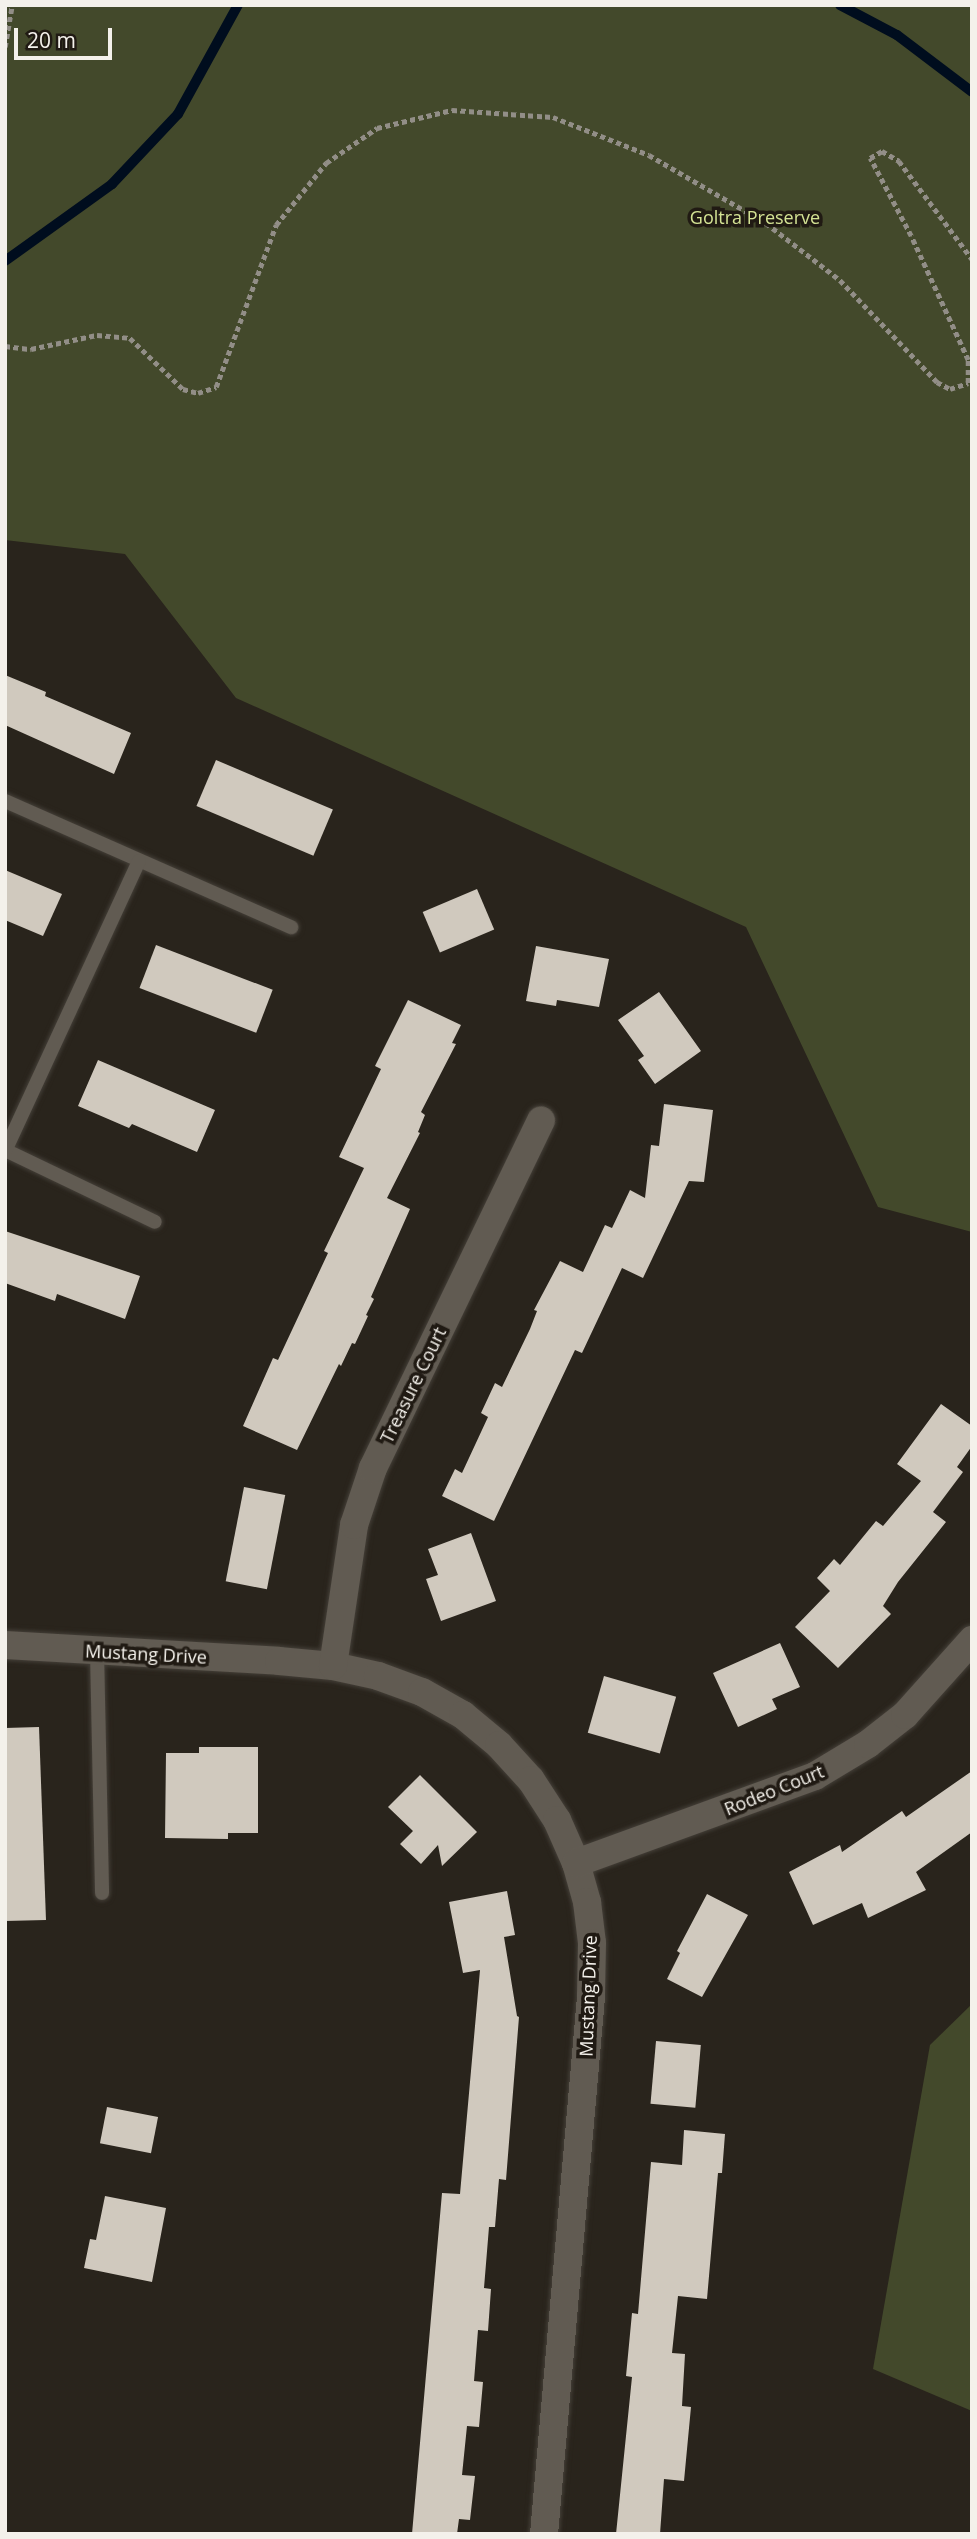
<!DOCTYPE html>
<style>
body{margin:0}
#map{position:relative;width:977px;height:2539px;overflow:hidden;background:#29241c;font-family:"Open Sans",sans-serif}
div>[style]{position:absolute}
.green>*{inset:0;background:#43492b}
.stream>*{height:10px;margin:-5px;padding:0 5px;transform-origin:5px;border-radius:5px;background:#000d1e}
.building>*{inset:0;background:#d0c9be;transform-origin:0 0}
.path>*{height:4.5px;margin-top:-2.25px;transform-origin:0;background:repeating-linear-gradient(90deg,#928e87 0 5px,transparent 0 8.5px)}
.roads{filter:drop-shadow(0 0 2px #443f38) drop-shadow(0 0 2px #443f38)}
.lane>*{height:14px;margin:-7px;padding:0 7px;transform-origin:7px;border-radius:7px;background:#615b52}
.street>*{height:28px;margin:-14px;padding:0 14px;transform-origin:14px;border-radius:14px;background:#615b52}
span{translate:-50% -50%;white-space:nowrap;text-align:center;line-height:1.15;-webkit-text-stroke:7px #201a13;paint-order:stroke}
.park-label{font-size:18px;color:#d4e394}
.street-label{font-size:18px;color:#f4f1eb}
.frame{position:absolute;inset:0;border:7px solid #f4f1eb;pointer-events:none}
.scale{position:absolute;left:14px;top:28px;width:98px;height:32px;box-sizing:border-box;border:4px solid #f4f1eb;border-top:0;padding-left:9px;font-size:21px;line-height:24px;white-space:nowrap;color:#f4f1eb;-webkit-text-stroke:5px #201a13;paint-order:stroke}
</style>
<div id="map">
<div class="green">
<i style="clip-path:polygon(5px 5px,972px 5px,972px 1232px,878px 1207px,746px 927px,236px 698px,125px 554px,5px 540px)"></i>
<i style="clip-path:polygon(972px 2004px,972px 2411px,873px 2369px,930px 2045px)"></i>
</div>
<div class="stream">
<i style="left:840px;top:5px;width:64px;rotate:27.8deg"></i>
<i style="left:897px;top:35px;width:94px;rotate:37.2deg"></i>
<i style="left:5px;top:261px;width:132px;rotate:-35.7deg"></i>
<i style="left:112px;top:184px;width:96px;rotate:-46.7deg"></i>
<i style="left:178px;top:114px;width:124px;rotate:-61.2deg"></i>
</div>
<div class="building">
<i style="clip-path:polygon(5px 675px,46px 692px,45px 696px,131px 733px,114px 774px,5px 725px)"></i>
<i style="left:216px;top:760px;width:127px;height:50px;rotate:23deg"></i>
<i style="clip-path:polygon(5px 870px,62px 894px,43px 936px,5px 920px)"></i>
<i style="left:477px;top:889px;width:44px;height:59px;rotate:67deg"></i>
<i style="left:156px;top:945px;width:125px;height:46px;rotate:21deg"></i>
<i style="clip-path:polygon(536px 946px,609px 959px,599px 1007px,557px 1000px,556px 1006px,526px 1001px)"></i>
<i style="clip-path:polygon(659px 992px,701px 1051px,655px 1084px,638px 1060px,644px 1056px,618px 1020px)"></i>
<i style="clip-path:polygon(408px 1000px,461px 1025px,452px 1043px,456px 1044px,421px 1112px,425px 1115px,418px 1132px,420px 1133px,387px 1198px,410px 1209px,371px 1297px,374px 1299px,366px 1315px,368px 1316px,355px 1344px,352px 1343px,341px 1366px,339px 1364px,297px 1450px,243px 1426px,273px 1358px,278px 1360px,328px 1253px,324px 1251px,364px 1168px,339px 1157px,381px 1069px,375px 1066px)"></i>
<i style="clip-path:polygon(98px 1060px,215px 1110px,197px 1152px,132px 1124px,129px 1128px,78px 1106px)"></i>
<i style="clip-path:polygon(664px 1104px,713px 1110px,704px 1182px,689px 1181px,643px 1278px,622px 1268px,582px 1353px,575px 1350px,494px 1521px,442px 1496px,455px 1469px,462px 1473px,488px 1417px,481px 1413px,495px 1383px,502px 1387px,530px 1329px,537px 1311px,534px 1310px,560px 1261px,583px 1272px,605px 1225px,612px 1228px,630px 1190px,645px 1198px,651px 1145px,659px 1146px)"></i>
<i style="clip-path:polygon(5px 1231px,140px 1276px,125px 1319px,57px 1294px,55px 1301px,5px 1283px)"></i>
<i style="clip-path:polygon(941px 1404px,972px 1426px,972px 1446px,957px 1467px,963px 1472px,933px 1512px,946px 1522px,898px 1582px,883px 1606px,891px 1614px,838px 1668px,795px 1627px,830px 1591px,817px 1578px,834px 1559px,840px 1565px,876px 1521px,883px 1526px,921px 1481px,897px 1464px)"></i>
<i style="left:244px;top:1487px;width:42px;height:96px;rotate:11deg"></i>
<i style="clip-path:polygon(471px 1533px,496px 1601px,441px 1621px,426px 1579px,438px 1575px,428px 1549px)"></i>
<i style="clip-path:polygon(780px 1643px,800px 1687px,772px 1699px,777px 1709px,738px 1727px,713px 1673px)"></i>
<i style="left:604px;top:1676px;width:75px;height:59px;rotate:16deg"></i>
<i style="clip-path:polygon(39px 1727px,46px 1920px,5px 1921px,5px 1728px)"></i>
<i style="clip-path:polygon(199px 1747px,258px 1747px,258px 1833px,228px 1833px,228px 1839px,165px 1838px,166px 1753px,199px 1753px)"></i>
<i style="clip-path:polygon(972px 1771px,972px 1832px,916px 1872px,926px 1890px,868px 1918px,862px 1903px,813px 1925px,789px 1872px,840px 1845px,842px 1852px,902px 1811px,906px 1817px)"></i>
<i style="clip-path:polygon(420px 1775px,477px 1832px,442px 1866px,438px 1845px,421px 1864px,400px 1844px,413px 1831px,388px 1807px)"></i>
<i style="clip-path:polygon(507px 1891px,515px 1935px,504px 1937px,517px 2016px,519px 2017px,506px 2180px,499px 2179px,495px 2227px,489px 2227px,484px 2288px,491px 2289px,488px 2331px,478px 2330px,474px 2381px,483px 2382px,479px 2427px,467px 2426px,462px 2475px,475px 2476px,470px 2520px,459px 2519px,457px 2534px,412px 2534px,442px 2193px,460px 2194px,480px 1970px,463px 1973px,449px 1902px)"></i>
<i style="clip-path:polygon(707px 1894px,748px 1915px,702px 1997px,667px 1979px,680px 1953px,677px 1951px)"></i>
<i style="left:656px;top:2041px;width:45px;height:63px;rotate:5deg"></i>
<i style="left:107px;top:2107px;width:52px;height:37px;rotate:11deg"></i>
<i style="clip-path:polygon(684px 2130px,725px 2134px,722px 2173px,718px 2173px,707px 2299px,678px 2296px,672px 2353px,685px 2354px,682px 2406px,691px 2407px,684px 2481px,664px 2479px,660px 2534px,616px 2534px,632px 2377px,626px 2376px,632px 2313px,638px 2314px,651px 2162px,682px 2165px)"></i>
<i style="clip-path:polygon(105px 2196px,166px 2208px,152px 2282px,84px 2268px,90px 2239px,96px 2240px)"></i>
</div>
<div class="path">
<i style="left:5px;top:47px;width:43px;rotate:-80.5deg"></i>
<i style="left:5px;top:346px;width:26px;rotate:7deg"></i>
<i style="left:31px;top:349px;width:67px;rotate:-12deg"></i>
<i style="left:97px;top:335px;width:33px;rotate:5deg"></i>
<i style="left:130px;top:338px;width:74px;rotate:43.9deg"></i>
<i style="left:183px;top:389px;width:16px;rotate:15deg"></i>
<i style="left:198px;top:393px;width:19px;rotate:-18deg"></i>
<i style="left:216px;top:387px;width:173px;rotate:-69.7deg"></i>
<i style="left:276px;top:225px;width:80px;rotate:-51.1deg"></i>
<i style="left:326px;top:163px;width:62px;rotate:-34.5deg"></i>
<i style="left:377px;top:128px;width:77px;rotate:-13.5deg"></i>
<i style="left:452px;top:110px;width:101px;rotate:4deg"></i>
<i style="left:553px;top:117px;width:103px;rotate:21.6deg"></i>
<i style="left:649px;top:155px;width:135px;rotate:30.2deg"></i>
<i style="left:766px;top:223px;width:93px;rotate:37.6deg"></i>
<i style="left:840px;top:280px;width:141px;rotate:46.4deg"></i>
<i style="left:937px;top:382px;width:15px;rotate:28deg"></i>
<i style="left:950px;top:389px;width:19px;rotate:-18deg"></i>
<i style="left:968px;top:383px;width:23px;rotate:-90deg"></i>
<i style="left:968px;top:360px;width:136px;rotate:-114.7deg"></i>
<i style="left:911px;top:236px;width:88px;rotate:-117.7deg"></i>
<i style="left:870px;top:158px;width:14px;rotate:-30deg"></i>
<i style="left:882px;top:151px;width:20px;rotate:30deg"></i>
<i style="left:899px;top:161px;width:122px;rotate:53.3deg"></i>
</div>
<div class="roads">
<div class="lane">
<i style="left:5px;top:801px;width:313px;rotate:23.8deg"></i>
<i style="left:5px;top:1150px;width:166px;rotate:25.6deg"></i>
<i style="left:5px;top:1151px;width:319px;rotate:-65.2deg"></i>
<i style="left:97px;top:1651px;width:242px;rotate:88.8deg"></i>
</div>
<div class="street">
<i style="left:5px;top:1645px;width:274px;rotate:3.3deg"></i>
<i style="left:279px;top:1661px;width:54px;rotate:5.3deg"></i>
<i style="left:333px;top:1666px;width:46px;rotate:12.5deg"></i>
<i style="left:378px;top:1676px;width:47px;rotate:20deg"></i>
<i style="left:422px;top:1692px;width:47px;rotate:29.3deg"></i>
<i style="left:463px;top:1715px;width:47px;rotate:39.8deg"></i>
<i style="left:499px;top:1745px;width:47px;rotate:47.6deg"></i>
<i style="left:531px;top:1780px;width:48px;rotate:57deg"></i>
<i style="left:557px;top:1820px;width:47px;rotate:66.2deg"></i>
<i style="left:576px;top:1863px;width:41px;rotate:74.2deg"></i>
<i style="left:587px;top:1902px;width:41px;rotate:83deg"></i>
<i style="left:592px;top:1943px;width:54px;rotate:91.1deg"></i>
<i style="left:591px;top:1997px;width:539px;rotate:95deg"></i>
<i style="left:333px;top:1666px;width:143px;rotate:-81.5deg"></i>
<i style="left:354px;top:1525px;width:60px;rotate:-71.6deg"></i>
<i style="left:373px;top:1468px;width:386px;rotate:-64.2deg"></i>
<i style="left:576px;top:1863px;width:254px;rotate:-20deg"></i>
<i style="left:815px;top:1776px;width:62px;rotate:-31.1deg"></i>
<i style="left:868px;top:1744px;width:47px;rotate:-38.1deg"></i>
<i style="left:905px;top:1715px;width:101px;rotate:-48.2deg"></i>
</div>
</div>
<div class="park-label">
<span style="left:755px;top:217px">Goltra Preserve</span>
</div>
<div class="street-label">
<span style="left:413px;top:1385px;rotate:-64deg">Treasure Court</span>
<span style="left:146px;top:1654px;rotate:3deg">Mustang Drive</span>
<span style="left:774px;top:1790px;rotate:-22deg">Rodeo Court</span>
<span style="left:588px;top:1996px;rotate:-88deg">Mustang Drive</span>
</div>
<div class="frame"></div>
<div class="scale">20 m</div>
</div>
